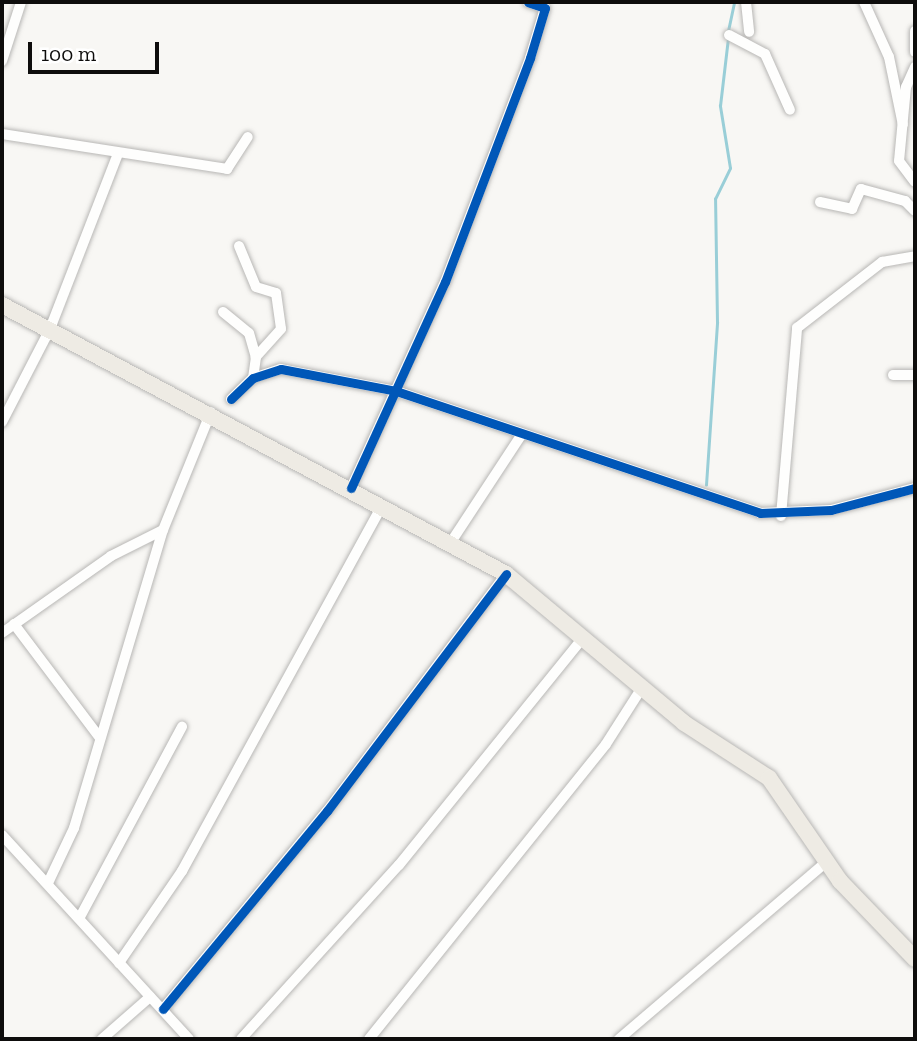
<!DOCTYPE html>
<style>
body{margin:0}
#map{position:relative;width:917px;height:1041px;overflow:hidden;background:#f8f7f4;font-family:"Zilla Slab",serif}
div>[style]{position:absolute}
.stream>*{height:2.5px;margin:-1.25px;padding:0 1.25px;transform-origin:1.25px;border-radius:1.25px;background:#99ced7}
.roads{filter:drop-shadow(0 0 2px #b8b7b5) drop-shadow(0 0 2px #b8b7b5)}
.street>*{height:10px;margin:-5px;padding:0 5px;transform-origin:5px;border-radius:5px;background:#fefefd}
.primary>*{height:16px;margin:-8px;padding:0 8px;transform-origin:8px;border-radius:8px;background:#eeebe4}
.cycleway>*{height:9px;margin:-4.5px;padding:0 4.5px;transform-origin:4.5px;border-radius:4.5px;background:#0057b8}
span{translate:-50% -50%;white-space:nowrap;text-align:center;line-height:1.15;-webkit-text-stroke:7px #fff;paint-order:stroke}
.frame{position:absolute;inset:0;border:4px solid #0e0d0c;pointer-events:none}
.scale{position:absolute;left:28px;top:42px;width:131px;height:32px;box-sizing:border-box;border:4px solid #0e0d0c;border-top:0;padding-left:9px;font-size:21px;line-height:24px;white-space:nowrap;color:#0e0d0c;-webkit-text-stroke:5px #fff;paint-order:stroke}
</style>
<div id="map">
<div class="stream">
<i style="left:728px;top:31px;width:30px;rotate:-78deg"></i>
<i style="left:706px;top:485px;width:163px;rotate:-86.1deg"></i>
<i style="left:717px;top:322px;width:123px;rotate:-90.9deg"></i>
<i style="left:715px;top:199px;width:34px;rotate:-64deg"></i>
<i style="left:730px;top:168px;width:63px;rotate:-99.2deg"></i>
<i style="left:720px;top:106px;width:68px;rotate:-83.3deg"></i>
<i style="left:914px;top:844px;width:1px;rotate:-45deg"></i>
</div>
<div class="roads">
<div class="street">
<i style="left:746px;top:2px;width:30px;rotate:84deg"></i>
<i style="left:864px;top:2px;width:60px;rotate:65.6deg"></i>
<i style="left:889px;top:57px;width:69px;rotate:78.4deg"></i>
<i style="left:915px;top:31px;width:21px;rotate:90deg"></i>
<i style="left:729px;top:35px;width:41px;rotate:27.8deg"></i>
<i style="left:765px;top:54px;width:61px;rotate:65.9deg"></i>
<i style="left:2px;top:61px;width:62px;rotate:-72.1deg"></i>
<i style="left:915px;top:67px;width:22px;rotate:114deg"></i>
<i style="left:906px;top:87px;width:74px;rotate:95.4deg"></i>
<i style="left:899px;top:161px;width:26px;rotate:53deg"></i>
<i style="left:2px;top:134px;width:228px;rotate:8.8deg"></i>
<i style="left:227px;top:169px;width:38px;rotate:-57deg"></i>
<i style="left:820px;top:202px;width:33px;rotate:12deg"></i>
<i style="left:852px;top:209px;width:22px;rotate:-66deg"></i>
<i style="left:861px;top:189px;width:46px;rotate:15.3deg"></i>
<i style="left:905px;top:201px;width:14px;rotate:45deg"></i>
<i style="left:239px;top:246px;width:44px;rotate:67.5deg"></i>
<i style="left:256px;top:287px;width:21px;rotate:17deg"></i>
<i style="left:276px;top:293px;width:36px;rotate:82deg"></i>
<i style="left:281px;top:329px;width:38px;rotate:132deg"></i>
<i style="left:223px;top:312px;width:33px;rotate:39deg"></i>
<i style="left:249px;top:333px;width:25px;rotate:74deg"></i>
<i style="left:256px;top:357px;width:21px;rotate:98deg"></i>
<i style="left:893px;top:375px;width:22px"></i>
<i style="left:231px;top:399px;width:30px;rotate:-44deg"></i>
<i style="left:253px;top:378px;width:29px;rotate:-18deg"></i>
<i style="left:281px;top:369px;width:117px;rotate:10.8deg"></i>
<i style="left:396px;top:391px;width:384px;rotate:18.5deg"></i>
<i style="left:760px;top:513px;width:71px;rotate:-2.4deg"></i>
<i style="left:831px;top:510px;width:87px;rotate:-14.7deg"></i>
<i style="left:2px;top:422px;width:105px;rotate:-62.7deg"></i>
<i style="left:50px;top:329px;width:186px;rotate:-68.8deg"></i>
<i style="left:351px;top:488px;width:226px;rotate:-65.5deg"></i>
<i style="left:445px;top:282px;width:240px;rotate:-69.2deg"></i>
<i style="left:530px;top:58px;width:52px;rotate:-73.3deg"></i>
<i style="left:545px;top:8px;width:18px;rotate:-161deg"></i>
<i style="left:781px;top:516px;width:189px;rotate:-85.1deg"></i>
<i style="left:797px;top:328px;width:108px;rotate:-37.8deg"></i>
<i style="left:882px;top:262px;width:34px;rotate:-10deg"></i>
<i style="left:451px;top:542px;width:129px;rotate:-56.7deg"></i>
<i style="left:14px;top:624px;width:141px;rotate:53deg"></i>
<i style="left:2px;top:633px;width:133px;rotate:-35.2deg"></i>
<i style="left:111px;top:556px;width:58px;rotate:-26.6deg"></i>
<i style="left:2px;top:835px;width:277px;rotate:47.5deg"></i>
<i style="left:48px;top:883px;width:61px;rotate:-64.7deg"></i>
<i style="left:74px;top:828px;width:311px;rotate:-73.4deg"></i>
<i style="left:163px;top:530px;width:127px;rotate:-67.9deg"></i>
<i style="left:80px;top:917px;width:216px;rotate:-61.8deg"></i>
<i style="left:119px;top:963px;width:112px;rotate:-55.6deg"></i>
<i style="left:182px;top:871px;width:417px;rotate:-61.3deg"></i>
<i style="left:163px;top:1009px;width:257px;rotate:-50.4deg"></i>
<i style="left:327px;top:811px;width:297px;rotate:-52.9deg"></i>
<i style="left:102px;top:1039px;width:64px;rotate:-41.2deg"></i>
<i style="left:241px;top:1039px;width:235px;rotate:-47.8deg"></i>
<i style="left:399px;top:865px;width:291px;rotate:-51deg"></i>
<i style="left:369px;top:1039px;width:378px;rotate:-51.2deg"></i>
<i style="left:606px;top:744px;width:69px;rotate:-57.5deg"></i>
<i style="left:619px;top:1039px;width:272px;rotate:-40.5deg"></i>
</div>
<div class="primary">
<i style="left:2px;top:305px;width:571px;rotate:28.09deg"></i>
<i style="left:506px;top:574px;width:232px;rotate:39.9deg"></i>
<i style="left:684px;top:723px;width:101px;rotate:32.9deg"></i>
<i style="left:769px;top:778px;width:125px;rotate:55.4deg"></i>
<i style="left:840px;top:881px;width:108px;rotate:46.1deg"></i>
</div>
</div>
<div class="cycleway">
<i style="left:231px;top:399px;width:30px;rotate:-44deg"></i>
<i style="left:253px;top:378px;width:29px;rotate:-18deg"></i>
<i style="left:281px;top:369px;width:117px;rotate:10.8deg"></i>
<i style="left:396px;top:391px;width:384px;rotate:18.5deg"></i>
<i style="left:760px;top:513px;width:71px;rotate:-2.4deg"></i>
<i style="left:831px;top:510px;width:87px;rotate:-14.7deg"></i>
<i style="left:351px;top:488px;width:226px;rotate:-65.5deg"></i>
<i style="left:445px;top:282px;width:240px;rotate:-69.2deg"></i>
<i style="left:530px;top:58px;width:52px;rotate:-73.3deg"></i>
<i style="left:545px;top:8px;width:18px;rotate:-161deg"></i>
<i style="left:163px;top:1009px;width:257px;rotate:-50.4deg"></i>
<i style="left:327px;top:811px;width:297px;rotate:-52.9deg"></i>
</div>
<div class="frame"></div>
<div class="scale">100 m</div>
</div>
